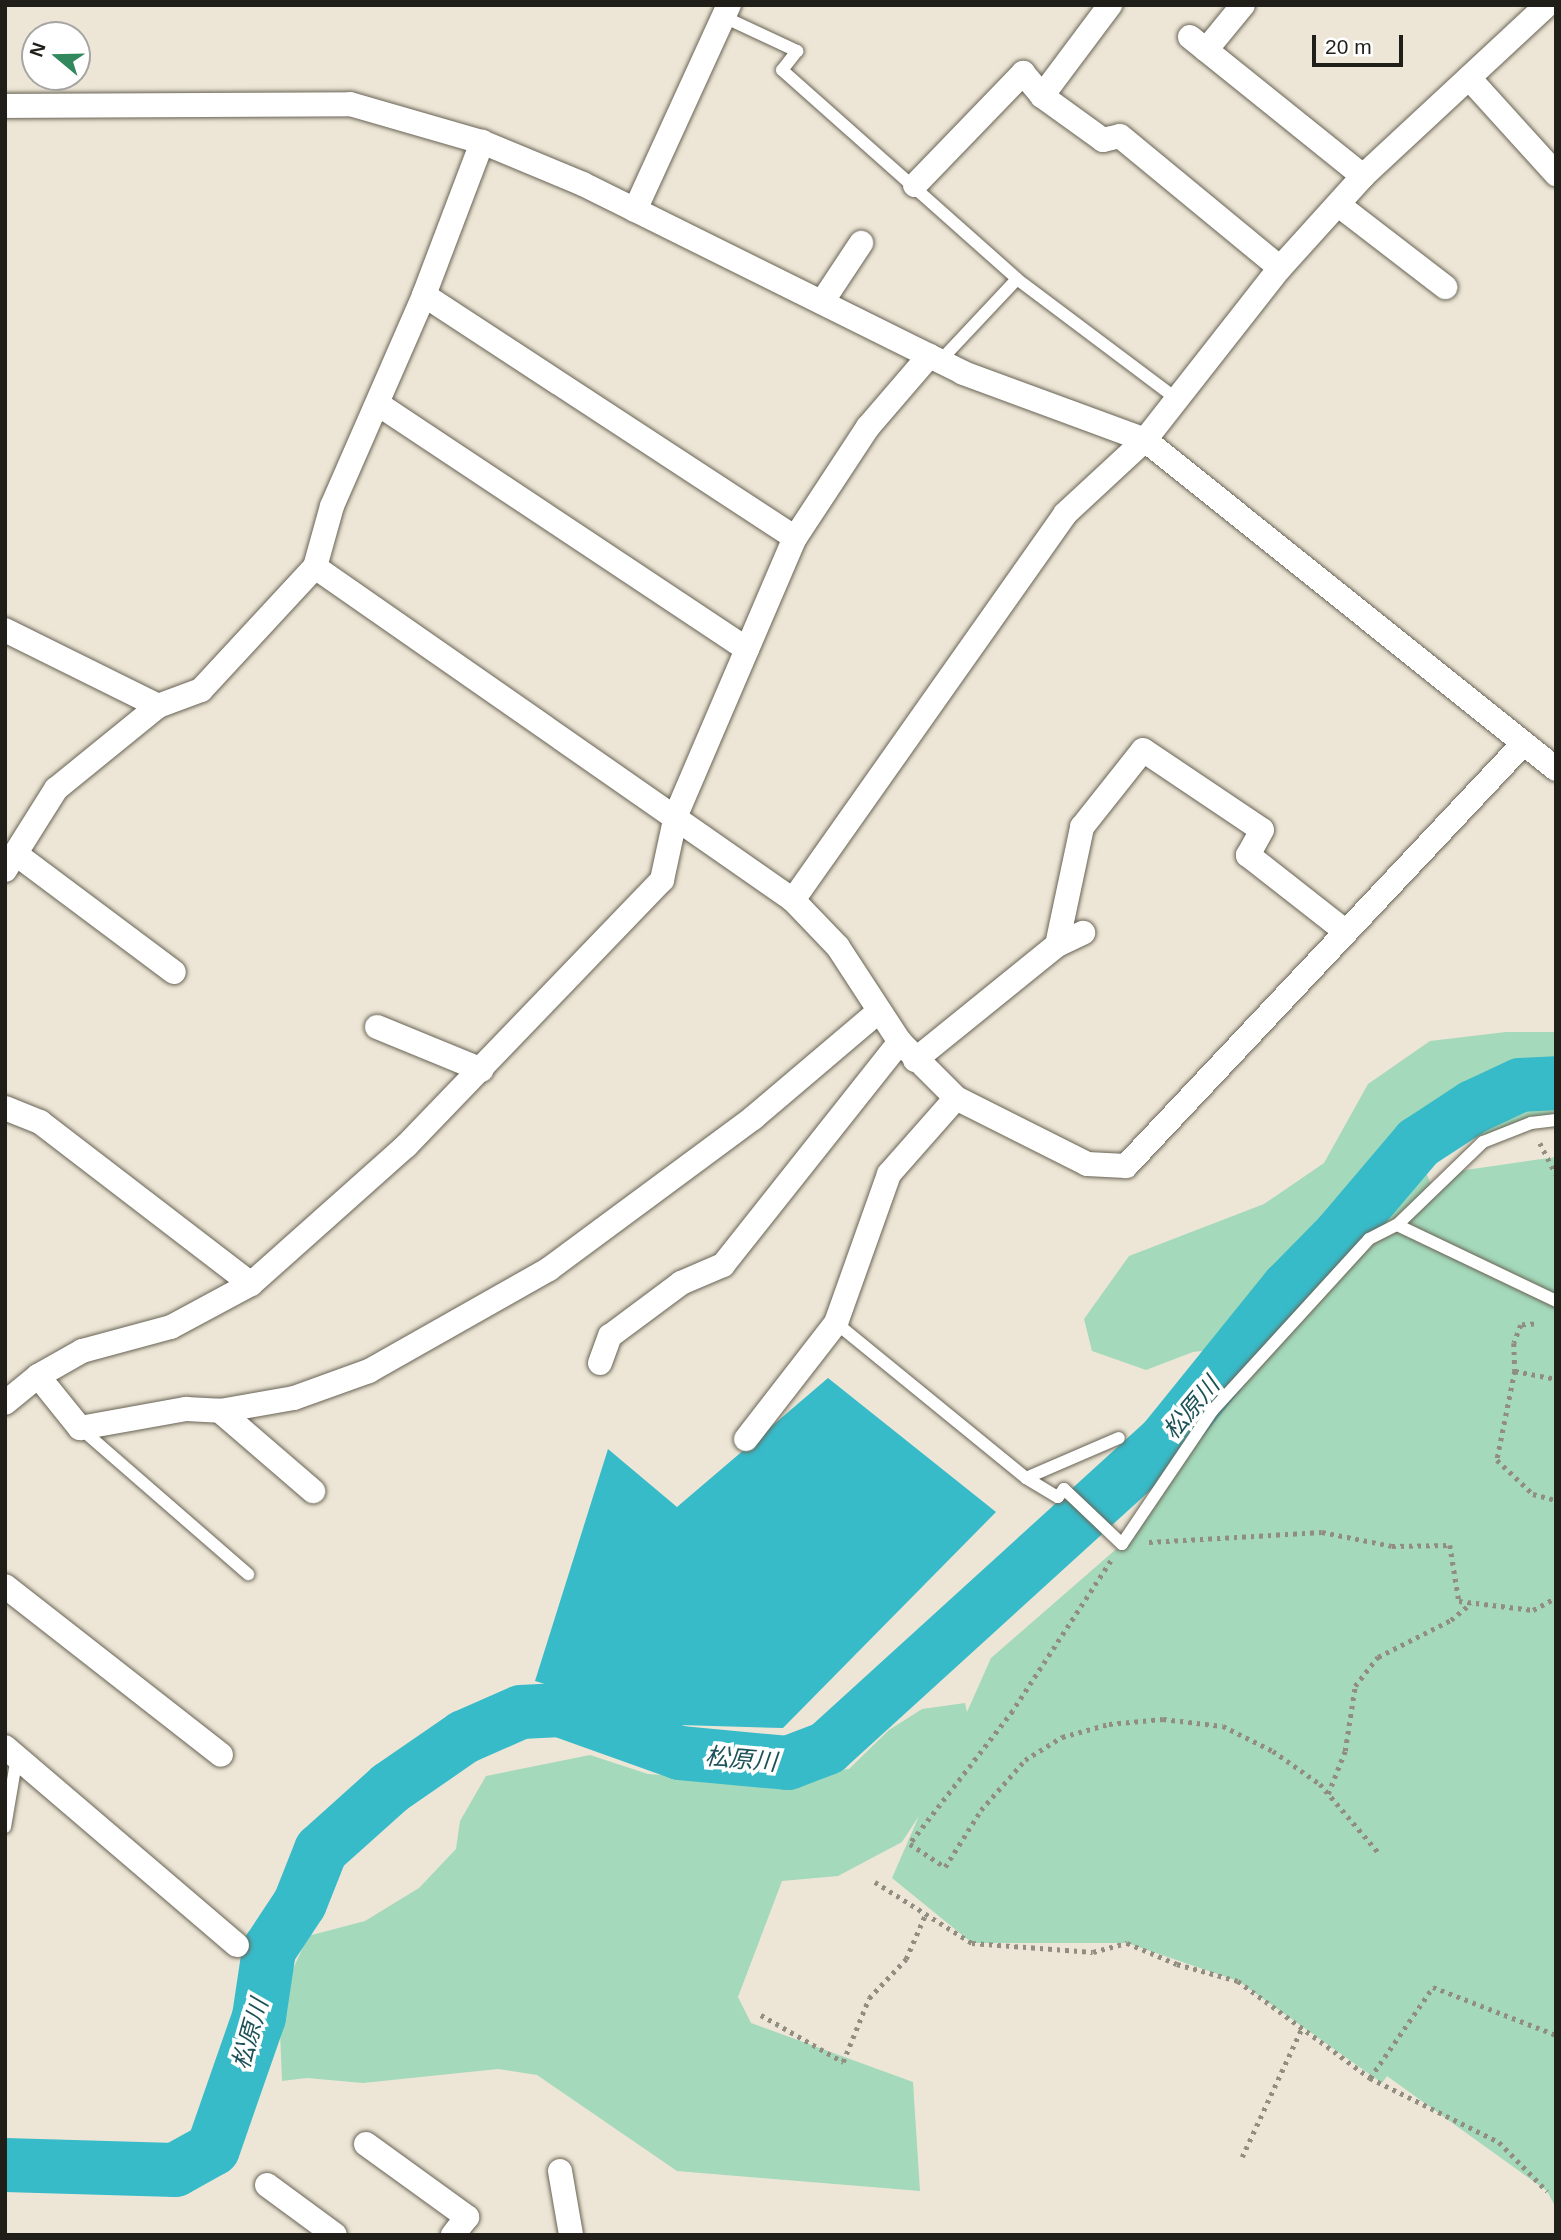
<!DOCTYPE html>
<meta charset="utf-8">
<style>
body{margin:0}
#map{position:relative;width:1561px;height:2240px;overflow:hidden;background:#ede6d6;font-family:Helvetica,"Noto Sans JP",sans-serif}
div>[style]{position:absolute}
.green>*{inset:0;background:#a4d9bb}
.water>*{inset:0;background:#38bbc9}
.river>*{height:54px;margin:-27px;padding:0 27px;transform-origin:27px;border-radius:27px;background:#38bbc9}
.path>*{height:4.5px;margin-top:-2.25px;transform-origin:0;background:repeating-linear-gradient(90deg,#928d81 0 3.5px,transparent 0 8.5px)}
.roads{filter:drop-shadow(0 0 2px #686355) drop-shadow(0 0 2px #686355)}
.service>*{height:12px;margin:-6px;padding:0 6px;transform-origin:6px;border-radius:6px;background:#fff}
.minor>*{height:24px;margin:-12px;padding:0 12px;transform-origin:12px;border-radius:12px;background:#fff}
span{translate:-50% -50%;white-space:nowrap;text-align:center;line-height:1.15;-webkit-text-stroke:7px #fff;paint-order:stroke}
.water-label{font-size:24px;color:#1b5157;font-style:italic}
.frame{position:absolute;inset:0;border:7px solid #201e18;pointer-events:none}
.north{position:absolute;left:21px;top:21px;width:70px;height:70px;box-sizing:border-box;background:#fff;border:2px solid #a6a5a3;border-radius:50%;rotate:289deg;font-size:19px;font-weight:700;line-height:28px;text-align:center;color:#201e18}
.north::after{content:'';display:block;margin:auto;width:24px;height:32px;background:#31885c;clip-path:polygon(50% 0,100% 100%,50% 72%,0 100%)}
.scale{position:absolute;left:1312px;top:35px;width:91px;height:32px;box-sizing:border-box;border:4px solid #201e18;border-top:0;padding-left:9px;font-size:21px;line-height:24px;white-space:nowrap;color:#201e18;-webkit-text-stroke:5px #fff;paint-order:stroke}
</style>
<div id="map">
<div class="green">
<i style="clip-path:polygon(1506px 1032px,1556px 1032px,1556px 1113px,1419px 1156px,1433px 1189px,1452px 1172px,1556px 1157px,1556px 2208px,1547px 2191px,1387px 2076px,1382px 2083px,1238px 1981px,1127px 1943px,972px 1943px,892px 1878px,919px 1816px,902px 1842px,838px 1876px,782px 1881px,738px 1997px,751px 2023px,913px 2082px,920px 2191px,677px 2171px,537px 2075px,498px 2069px,363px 2083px,307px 2078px,282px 2081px,280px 2031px,293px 1969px,308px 1936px,365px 1921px,419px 1888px,456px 1849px,460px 1821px,486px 1776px,590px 1755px,648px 1774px,731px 1780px,849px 1769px,889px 1730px,922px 1709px,965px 1703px,967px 1712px,991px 1658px,1122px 1544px,1206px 1420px,1271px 1343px,1193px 1352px,1146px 1370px,1092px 1351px,1084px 1319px,1129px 1256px,1264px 1204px,1324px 1163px,1368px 1084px,1430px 1041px)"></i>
</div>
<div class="water">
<i style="clip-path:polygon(828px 1378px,996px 1512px,783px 1728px,679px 1725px,535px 1681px,608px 1449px,677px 1507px)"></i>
</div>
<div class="river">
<i style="left:5px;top:2165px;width:170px;rotate:1.7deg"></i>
<i style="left:175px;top:2170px;width:43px;rotate:-28.9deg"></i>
<i style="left:213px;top:2149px;width:140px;rotate:-70.8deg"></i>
<i style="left:259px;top:2017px;width:68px;rotate:-81.5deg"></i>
<i style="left:269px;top:1950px;width:56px;rotate:-56.6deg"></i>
<i style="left:300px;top:1903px;width:57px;rotate:-68.4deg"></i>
<i style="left:321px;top:1850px;width:93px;rotate:-41.9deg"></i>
<i style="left:390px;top:1788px;width:90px;rotate:-34.6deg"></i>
<i style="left:464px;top:1737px;width:62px;rotate:-23.7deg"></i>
<i style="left:521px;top:1712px;width:39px;rotate:-3deg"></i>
<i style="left:560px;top:1710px;width:127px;rotate:19.7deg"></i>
<i style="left:680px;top:1753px;width:108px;rotate:5.3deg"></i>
<i style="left:788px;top:1763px;width:42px;rotate:-21deg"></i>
<i style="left:827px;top:1748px;width:459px;rotate:-42.3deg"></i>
<i style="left:1166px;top:1439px;width:194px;rotate:-51.1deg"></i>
<i style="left:1288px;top:1288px;width:74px;rotate:-45.5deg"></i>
<i style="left:1340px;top:1235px;width:121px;rotate:-49.7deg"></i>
<i style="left:1418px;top:1143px;width:66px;rotate:-33.2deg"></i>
<i style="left:1473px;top:1107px;width:52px;rotate:-25.1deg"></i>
<i style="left:1520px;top:1085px;width:36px;rotate:-3deg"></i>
</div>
<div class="path">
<i style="left:1540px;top:1143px;width:35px;rotate:63deg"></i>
<i style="left:1534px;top:1324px;width:13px;rotate:176deg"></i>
<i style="left:1521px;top:1325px;width:19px;rotate:111deg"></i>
<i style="left:1514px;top:1343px;width:28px;rotate:88deg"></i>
<i style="left:1515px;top:1371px;width:91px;rotate:101.4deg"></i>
<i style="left:1497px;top:1460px;width:50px;rotate:43.4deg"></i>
<i style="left:1533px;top:1494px;width:24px;rotate:15deg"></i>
<i style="left:1515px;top:1371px;width:42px;rotate:11deg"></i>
<i style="left:1149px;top:1542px;width:173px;rotate:-3.3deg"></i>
<i style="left:1322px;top:1532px;width:71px;rotate:11.3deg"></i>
<i style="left:1392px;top:1546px;width:58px;rotate:-1deg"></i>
<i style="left:1450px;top:1545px;width:57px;rotate:80.9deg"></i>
<i style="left:1459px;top:1601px;width:75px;rotate:6.9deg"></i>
<i style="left:1533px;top:1610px;width:26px;rotate:-28deg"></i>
<i style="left:1111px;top:1561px;width:179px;rotate:123.2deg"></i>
<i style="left:1013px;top:1711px;width:168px;rotate:127.8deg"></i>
<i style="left:910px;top:1844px;width:42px;rotate:33.3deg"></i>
<i style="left:945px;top:1867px;width:67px;rotate:-57.7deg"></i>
<i style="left:981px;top:1810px;width:67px;rotate:-48.7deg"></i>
<i style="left:1025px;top:1760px;width:44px;rotate:-31.9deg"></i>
<i style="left:1062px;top:1737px;width:49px;rotate:-15.5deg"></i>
<i style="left:1109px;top:1724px;width:54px;rotate:-5.3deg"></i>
<i style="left:1163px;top:1719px;width:60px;rotate:6.7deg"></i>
<i style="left:1223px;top:1726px;width:56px;rotate:26.6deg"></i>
<i style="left:1273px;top:1751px;width:57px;rotate:35.1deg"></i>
<i style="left:1320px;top:1784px;width:89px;rotate:49.5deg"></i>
<i style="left:1328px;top:1794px;width:46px;rotate:-68.4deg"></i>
<i style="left:1345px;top:1751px;width:66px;rotate:-81.3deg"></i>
<i style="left:1355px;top:1686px;width:37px;rotate:-52deg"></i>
<i style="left:1378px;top:1657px;width:82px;rotate:-26.9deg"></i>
<i style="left:1451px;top:1620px;width:26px;rotate:-40deg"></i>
<i style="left:875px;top:1882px;width:115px;rotate:32.2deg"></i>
<i style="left:972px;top:1943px;width:121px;rotate:4.3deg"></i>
<i style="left:1093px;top:1952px;width:35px;rotate:-15deg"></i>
<i style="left:1127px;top:1943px;width:54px;rotate:22.8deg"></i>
<i style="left:1177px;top:1964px;width:63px;rotate:15.6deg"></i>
<i style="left:1238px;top:1981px;width:164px;rotate:36.3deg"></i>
<i style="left:1370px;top:2078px;width:111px;rotate:-55.3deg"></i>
<i style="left:1433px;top:1987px;width:132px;rotate:21.3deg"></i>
<i style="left:761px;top:2015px;width:95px;rotate:29.8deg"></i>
<i style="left:843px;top:2062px;width:69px;rotate:-67.9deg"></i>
<i style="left:869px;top:1998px;width:54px;rotate:-46.5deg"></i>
<i style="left:906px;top:1959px;width:50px;rotate:-66.5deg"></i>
<i style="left:1370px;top:2078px;width:144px;rotate:26.4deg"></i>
<i style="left:1499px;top:2142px;width:69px;rotate:45.6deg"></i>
<i style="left:1242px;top:2157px;width:142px;rotate:-65.1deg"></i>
</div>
<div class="roads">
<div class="service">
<i style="left:724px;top:17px;width:81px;rotate:25deg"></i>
<i style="left:797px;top:51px;width:24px;rotate:128deg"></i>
<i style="left:782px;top:70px;width:314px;rotate:41.6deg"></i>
<i style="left:1017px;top:279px;width:200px;rotate:36.9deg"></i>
<i style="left:940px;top:361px;width:112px;rotate:-46.8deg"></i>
<i style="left:1397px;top:1225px;width:120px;rotate:-44deg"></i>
<i style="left:1483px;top:1142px;width:52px;rotate:-21.6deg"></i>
<i style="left:1531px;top:1123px;width:25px;rotate:-7deg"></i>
<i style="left:836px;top:1323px;width:245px;rotate:39.2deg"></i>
<i style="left:1026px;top:1478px;width:37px;rotate:31deg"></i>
<i style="left:1058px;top:1497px;width:10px;rotate:-53deg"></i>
<i style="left:1064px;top:1489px;width:80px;rotate:43.5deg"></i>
<i style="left:1122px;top:1544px;width:161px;rotate:-55.9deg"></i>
<i style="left:1212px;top:1411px;width:233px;rotate:-47.6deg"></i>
<i style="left:1369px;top:1239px;width:31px;rotate:-27deg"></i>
<i style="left:1397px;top:1225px;width:176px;rotate:25.5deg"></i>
<i style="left:80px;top:1428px;width:223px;rotate:41deg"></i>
<i style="left:1026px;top:1478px;width:101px;rotate:-23.3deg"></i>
<i style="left:5px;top:1827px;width:71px;rotate:-80.3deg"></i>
</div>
<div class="minor">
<i style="left:1190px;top:37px;width:222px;rotate:38.8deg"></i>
<i style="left:1206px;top:50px;width:58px;rotate:-50.6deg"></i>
<i style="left:1469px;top:78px;width:130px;rotate:47.8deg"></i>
<i style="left:1042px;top:96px;width:114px;rotate:-53.2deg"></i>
<i style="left:5px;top:106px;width:345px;rotate:-0.3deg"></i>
<i style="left:350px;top:104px;width:137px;rotate:16.1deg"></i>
<i style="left:482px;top:142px;width:109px;rotate:22.6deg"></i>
<i style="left:583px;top:184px;width:424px;rotate:26.4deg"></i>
<i style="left:963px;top:373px;width:194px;rotate:20.2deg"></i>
<i style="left:1145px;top:440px;width:526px;rotate:38.68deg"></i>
<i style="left:915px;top:185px;width:156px;rotate:-46deg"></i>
<i style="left:1023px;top:73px;width:30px;rotate:50deg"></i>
<i style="left:1042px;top:96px;width:75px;rotate:35.8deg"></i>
<i style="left:1103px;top:140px;width:17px;rotate:-13deg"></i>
<i style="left:1120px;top:136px;width:207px;rotate:39.5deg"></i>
<i style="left:1340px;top:206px;width:133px;rotate:37.6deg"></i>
<i style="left:635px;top:210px;width:226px;rotate:-65.4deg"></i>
<i style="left:424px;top:295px;width:443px;rotate:33.2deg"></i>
<i style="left:822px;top:302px;width:71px;rotate:-56.5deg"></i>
<i style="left:378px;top:404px;width:443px;rotate:33.6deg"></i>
<i style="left:315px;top:567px;width:583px;rotate:34.86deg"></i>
<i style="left:793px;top:900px;width:65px;rotate:46.2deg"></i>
<i style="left:838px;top:947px;width:113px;rotate:56.9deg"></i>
<i style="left:900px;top:1042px;width:79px;rotate:45deg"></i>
<i style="left:956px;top:1098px;width:147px;rotate:26.7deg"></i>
<i style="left:1087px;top:1164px;width:39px;rotate:3deg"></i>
<i style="left:1126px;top:1166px;width:579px;rotate:-46.75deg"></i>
<i style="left:5px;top:630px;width:171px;rotate:26.4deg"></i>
<i style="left:16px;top:854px;width:197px;rotate:36.8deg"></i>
<i style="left:5px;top:870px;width:96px;rotate:-57.8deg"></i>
<i style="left:56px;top:789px;width:132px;rotate:-39.1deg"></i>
<i style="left:158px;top:706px;width:46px;rotate:-20.4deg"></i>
<i style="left:201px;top:690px;width:168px;rotate:-47.2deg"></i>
<i style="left:315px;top:567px;width:63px;rotate:-74.4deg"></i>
<i style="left:332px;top:506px;width:230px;rotate:-66.4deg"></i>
<i style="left:424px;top:295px;width:164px;rotate:-69.2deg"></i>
<i style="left:793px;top:900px;width:472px;rotate:-54.8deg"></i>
<i style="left:1065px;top:514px;width:109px;rotate:-42.8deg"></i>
<i style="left:1145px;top:440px;width:219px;rotate:-51.9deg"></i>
<i style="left:1280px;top:268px;width:124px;rotate:-47.9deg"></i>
<i style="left:1363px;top:176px;width:251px;rotate:-42.9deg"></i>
<i style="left:1057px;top:945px;width:29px;rotate:-25deg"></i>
<i style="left:377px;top:1027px;width:113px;rotate:22.3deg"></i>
<i style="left:915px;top:1060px;width:183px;rotate:-39deg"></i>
<i style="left:1057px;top:945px;width:121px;rotate:-78deg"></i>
<i style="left:1082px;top:827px;width:98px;rotate:-51.6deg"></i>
<i style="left:1143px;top:750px;width:143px;rotate:33.9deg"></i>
<i style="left:1262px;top:830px;width:29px;rotate:119deg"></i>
<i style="left:1248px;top:855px;width:123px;rotate:38.1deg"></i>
<i style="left:5px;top:1108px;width:38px;rotate:22deg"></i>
<i style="left:40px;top:1122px;width:266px;rotate:37.5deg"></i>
<i style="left:600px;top:1363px;width:29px;rotate:-70deg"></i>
<i style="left:610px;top:1336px;width:89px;rotate:-36.7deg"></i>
<i style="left:681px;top:1283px;width:46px;rotate:-23.2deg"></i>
<i style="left:723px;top:1265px;width:285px;rotate:-51.6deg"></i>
<i style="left:38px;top:1376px;width:67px;rotate:51.1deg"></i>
<i style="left:80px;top:1428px;width:108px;rotate:-10.2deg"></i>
<i style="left:186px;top:1409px;width:34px;rotate:3deg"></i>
<i style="left:220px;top:1411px;width:75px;rotate:-10deg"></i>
<i style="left:294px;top:1398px;width:80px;rotate:-19.8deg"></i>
<i style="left:369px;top:1371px;width:207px;rotate:-29.5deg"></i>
<i style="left:549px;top:1269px;width:254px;rotate:-36.5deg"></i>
<i style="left:753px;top:1118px;width:162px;rotate:-40.3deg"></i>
<i style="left:5px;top:1403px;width:43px;rotate:-39.3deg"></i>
<i style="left:38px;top:1376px;width:51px;rotate:-29.6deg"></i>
<i style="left:82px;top:1351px;width:92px;rotate:-15.1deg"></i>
<i style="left:171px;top:1327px;width:91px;rotate:-28.3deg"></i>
<i style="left:251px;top:1284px;width:208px;rotate:-41.7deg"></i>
<i style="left:406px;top:1146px;width:369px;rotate:-46.1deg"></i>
<i style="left:662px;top:880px;width:66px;rotate:-77.8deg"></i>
<i style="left:676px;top:815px;width:301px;rotate:-66.8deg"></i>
<i style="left:795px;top:538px;width:133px;rotate:-56.7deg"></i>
<i style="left:868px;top:427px;width:94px;rotate:-49.3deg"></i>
<i style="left:220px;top:1411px;width:123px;rotate:40.7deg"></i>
<i style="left:746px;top:1439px;width:147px;rotate:-52.2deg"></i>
<i style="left:836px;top:1323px;width:158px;rotate:-70.4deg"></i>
<i style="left:889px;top:1174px;width:101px;rotate:-48.6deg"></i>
<i style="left:5px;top:1586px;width:274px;rotate:38deg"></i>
<i style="left:5px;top:1747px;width:305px;rotate:40.5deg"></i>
<i style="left:366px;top:2144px;width:125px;rotate:35.9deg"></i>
<i style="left:467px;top:2217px;width:23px;rotate:128deg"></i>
<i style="left:560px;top:2171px;width:65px;rotate:80.2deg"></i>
<i style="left:267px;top:2185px;width:84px;rotate:36.3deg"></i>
</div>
</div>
<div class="water-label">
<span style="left:1191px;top:1408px;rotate:-50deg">松原川</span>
<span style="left:741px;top:1759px;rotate:5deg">松原川</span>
<span style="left:250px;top:2034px;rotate:-74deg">松原川</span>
</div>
<div class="frame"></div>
<div class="north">N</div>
<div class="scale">20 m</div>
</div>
